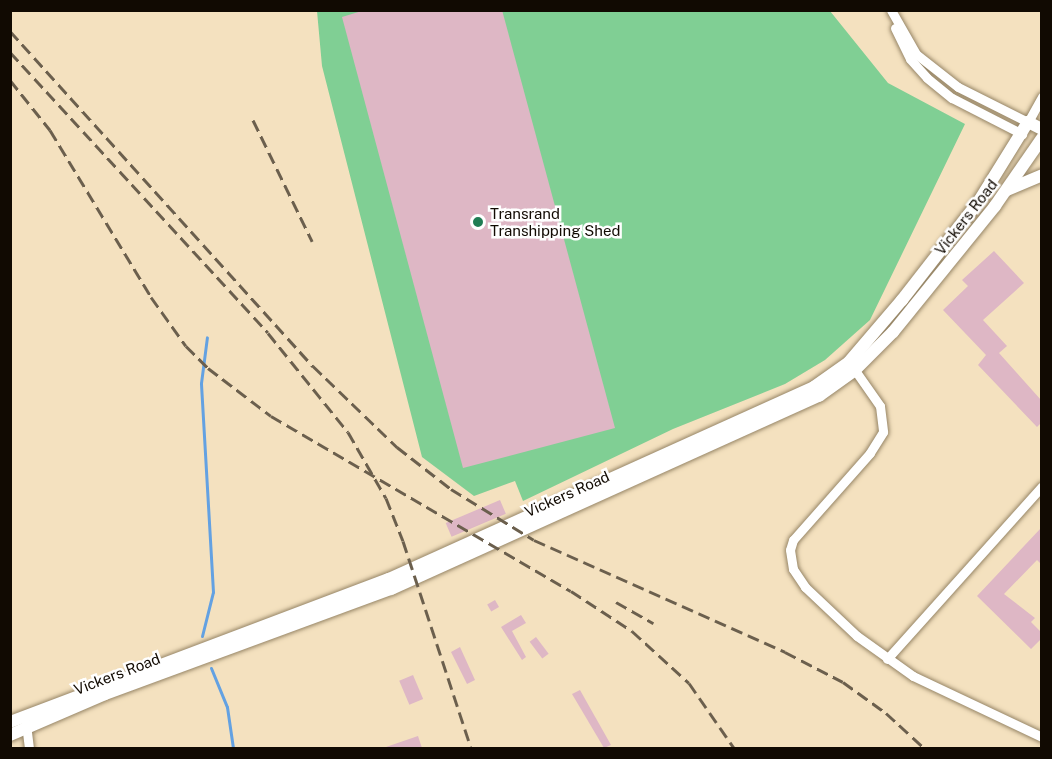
<!DOCTYPE html>
<style>
body{margin:0}
#map{position:relative;width:1052px;height:759px;overflow:hidden;background:#f4e1bf;font-family:"Public Sans",sans-serif}
div>[style]{position:absolute}
.green>*{inset:0;background:#80cf94}
.stream>*{height:3px;margin:-1.5px;padding:0 1.5px;transform-origin:1.5px;border-radius:1.5px;background:#63a1e2}
.building>*{inset:0;background:#deb7c5;transform-origin:0 0}
.roads{filter:drop-shadow(0 0 2px #968566) drop-shadow(0 0 2px #968566)}
.street>*{height:9px;margin:-4.5px;padding:0 4.5px;transform-origin:4.5px;border-radius:4.5px;background:#fff}
.secondary>*{height:12px;margin:-6px;padding:0 6px;transform-origin:6px;border-radius:6px;background:#fff}
.rail>*{height:3px;margin-top:-1.5px;transform-origin:0;background:repeating-linear-gradient(90deg,#6b5f4d 0 12px,transparent 0 18px)}
.dots>*{width:16px;height:16px;translate:-50% -50%;box-sizing:border-box;border:3px solid #fff;border-radius:50%}
span{translate:-50% -50%;white-space:nowrap;text-align:center;line-height:1.15;-webkit-text-stroke:5px #fff;paint-order:stroke}
.poi-label{font-size:15px;color:#110a02}
.left{translate:0 -50%;text-align:left}
.street-label{font-size:15px;color:#110a02}
.frame{position:absolute;inset:0;border:12px solid #110a02;pointer-events:none}
</style>
<div id="map">
<div class="green">
<i style="clip-path:polygon(317px 11px,830px 11px,888px 83px,965px 124px,870px 320px,825px 360px,785px 384px,673px 429px,523px 501px,515px 481px,474px 496px,422px 457px,322px 66px)"></i>
</div>
<div class="stream">
<i style="left:202px;top:636px;width:45px;rotate:-76deg"></i>
<i style="left:213px;top:592px;width:209px;rotate:-93.3deg"></i>
<i style="left:201px;top:383px;width:46px;rotate:-82.6deg"></i>
<i style="left:211px;top:668px;width:42px;rotate:67.7deg"></i>
<i style="left:227px;top:707px;width:41px;rotate:81.7deg"></i>
</div>
<div class="building">
<i style="clip-path:polygon(365px 10px,502px 10px,615px 428px,463px 468px,342px 17px)"></i>
<i style="clip-path:polygon(994px 251px,1024px 283px,983px 320px,1007px 346px,999px 353px,1041px 400px,1041px 423px,1037px 427px,978px 365px,986px 355px,943px 310px,968px 286px,962px 280px)"></i>
<i style="left:500px;top:500px;width:15px;height:59px;rotate:67deg"></i>
<i style="clip-path:polygon(1041px 528px,1041px 564px,1037px 560px,1004px 594px,1035px 618px,1031px 622px,1041px 632px,1041px 639px,1031px 649px,977px 596px)"></i>
<i style="left:495px;top:600px;width:8px;height:9px;rotate:60deg"></i>
<i style="clip-path:polygon(521px 615px,526px 623px,512px 631px,526px 657px,522px 660px,501px 627px)"></i>
<i style="left:536px;top:637px;width:21px;height:8px;rotate:53deg"></i>
<i style="clip-path:polygon(460px 647px,475px 680px,467px 684px,451px 652px)"></i>
<i style="left:413px;top:675px;width:26px;height:15px;rotate:67deg"></i>
<i style="clip-path:polygon(580px 690px,611px 745px,604px 748px,572px 694px)"></i>
<i style="clip-path:polygon(418px 736px,422px 748px,386px 748px,386px 747px)"></i>
</div>
<div class="roads">
<div class="street">
<i style="left:891px;top:10px;width:51px;rotate:60.4deg"></i>
<i style="left:916px;top:54px;width:53px;rotate:38.2deg"></i>
<i style="left:958px;top:87px;width:78px;rotate:26.6deg"></i>
<i style="left:1028px;top:122px;width:29px;rotate:-61deg"></i>
<i style="left:895px;top:28px;width:34px;rotate:64deg"></i>
<i style="left:910px;top:59px;width:25px;rotate:48deg"></i>
<i style="left:927px;top:78px;width:32px;rotate:39deg"></i>
<i style="left:952px;top:98px;width:79px;rotate:27.2deg"></i>
<i style="left:852px;top:366px;width:49px;rotate:55deg"></i>
<i style="left:880px;top:406px;width:26px;rotate:83deg"></i>
<i style="left:883px;top:432px;width:25px;rotate:122deg"></i>
<i style="left:870px;top:453px;width:116px;rotate:131.5deg"></i>
<i style="left:793px;top:540px;width:10px;rotate:107deg"></i>
<i style="left:790px;top:550px;width:19px;rotate:81deg"></i>
<i style="left:793px;top:569px;width:22px;rotate:56deg"></i>
<i style="left:805px;top:587px;width:71px;rotate:43.3deg"></i>
<i style="left:857px;top:636px;width:69px;rotate:35.5deg"></i>
<i style="left:913px;top:676px;width:143px;rotate:25.3deg"></i>
<i style="left:887px;top:659px;width:232px;rotate:-48.1deg"></i>
<i style="left:26px;top:724px;width:24px;rotate:83deg"></i>
</div>
<div class="secondary">
<i style="left:1007px;top:190px;width:38px;rotate:-23deg"></i>
<i style="left:10px;top:722px;width:405px;rotate:-20.7deg"></i>
<i style="left:389px;top:579px;width:466px;rotate:-24.3deg"></i>
<i style="left:814px;top:387px;width:43px;rotate:-35.5deg"></i>
<i style="left:849px;top:362px;width:82px;rotate:-49.5deg"></i>
<i style="left:902px;top:300px;width:125px;rotate:-52.1deg"></i>
<i style="left:979px;top:201px;width:93px;rotate:-58.2deg"></i>
<i style="left:1028px;top:122px;width:16px;rotate:27deg"></i>
<i style="left:10px;top:735px;width:103px;rotate:-23.3deg"></i>
<i style="left:105px;top:694px;width:305px;rotate:-20.2deg"></i>
<i style="left:391px;top:589px;width:470px;rotate:-24.3deg"></i>
<i style="left:819px;top:396px;width:44px;rotate:-35.8deg"></i>
<i style="left:855px;top:370px;width:54px;rotate:-45deg"></i>
<i style="left:893px;top:332px;width:162px;rotate:-51deg"></i>
<i style="left:995px;top:206px;width:83px;rotate:-55.3deg"></i>
</div>
</div>
<div class="rail">
<i style="left:10px;top:31px;width:452px;rotate:47.9deg"></i>
<i style="left:313px;top:366px;width:117px;rotate:44deg"></i>
<i style="left:397px;top:447px;width:68px;rotate:37.9deg"></i>
<i style="left:451px;top:489px;width:97px;rotate:31.6deg"></i>
<i style="left:534px;top:540px;width:275px;rotate:24deg"></i>
<i style="left:785px;top:652px;width:65px;rotate:27.3deg"></i>
<i style="left:843px;top:682px;width:53px;rotate:35.8deg"></i>
<i style="left:886px;top:713px;width:52px;rotate:42.6deg"></i>
<i style="left:10px;top:52px;width:381px;rotate:47.4deg"></i>
<i style="left:268px;top:333px;width:127px;rotate:51.1deg"></i>
<i style="left:348px;top:432px;width:76px;rotate:60.1deg"></i>
<i style="left:386px;top:498px;width:46px;rotate:68.4deg"></i>
<i style="left:403px;top:541px;width:218px;rotate:71.8deg"></i>
<i style="left:10px;top:80px;width:64px;rotate:51.3deg"></i>
<i style="left:50px;top:130px;width:195px;rotate:58.8deg"></i>
<i style="left:151px;top:297px;width:60px;rotate:54.5deg"></i>
<i style="left:186px;top:346px;width:31px;rotate:45deg"></i>
<i style="left:208px;top:368px;width:79px;rotate:37.3deg"></i>
<i style="left:271px;top:416px;width:347px;rotate:30.3deg"></i>
<i style="left:571px;top:591px;width:73px;rotate:33.3deg"></i>
<i style="left:632px;top:631px;width:77px;rotate:42.4deg"></i>
<i style="left:689px;top:683px;width:79px;rotate:55.3deg"></i>
<i style="left:253px;top:120px;width:135px;rotate:64deg"></i>
<i style="left:616px;top:602px;width:43px;rotate:29.6deg"></i>
</div>
<div class="dots">
<i style="left:478px;top:222px;background:#207d54"></i>
</div>
<div class="poi-label">
<span class="left" style="left:490px;top:222px">Transrand<br>Transhipping Shed</span>
</div>
<div class="street-label">
<span style="left:966px;top:217px;rotate:-52deg">Vickers Road</span>
<span style="left:567px;top:494px;rotate:-24deg">Vickers Road</span>
<span style="left:117px;top:674px;rotate:-21deg">Vickers Road</span>
</div>
<div class="frame"></div>
</div>
